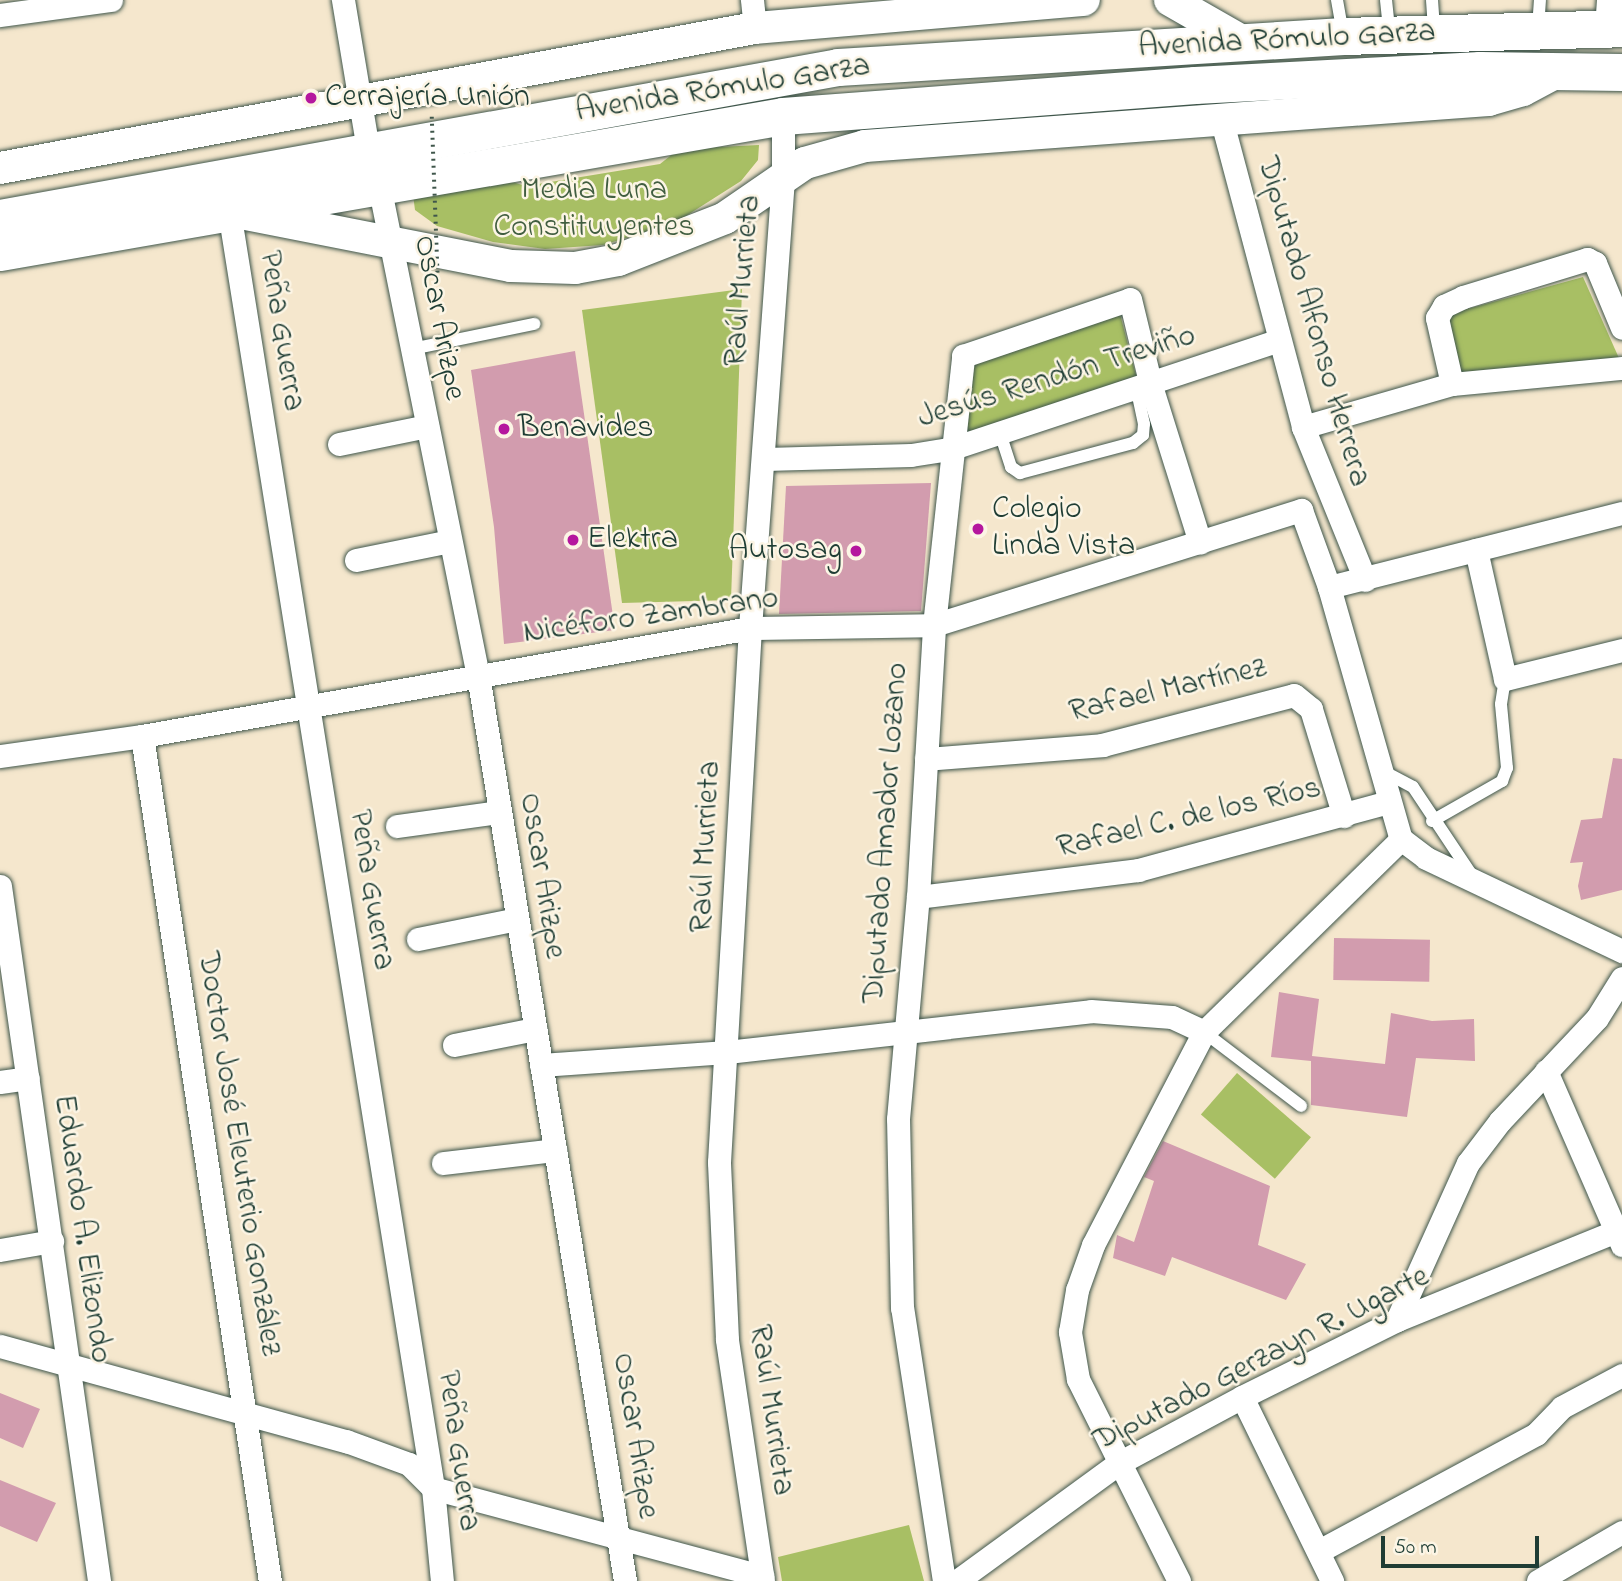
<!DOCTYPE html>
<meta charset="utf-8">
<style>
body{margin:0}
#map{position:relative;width:1622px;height:1581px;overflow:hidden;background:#f5e7cd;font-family:"Indie Flower",sans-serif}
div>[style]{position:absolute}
.green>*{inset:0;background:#a8bf64;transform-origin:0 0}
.building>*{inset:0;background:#d29cae;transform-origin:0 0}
.roads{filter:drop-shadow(0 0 2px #3f564b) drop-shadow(0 0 2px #3f564b)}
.lane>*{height:12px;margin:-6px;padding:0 6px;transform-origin:6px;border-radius:6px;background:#fff}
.street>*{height:23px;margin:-11.5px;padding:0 11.5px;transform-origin:11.5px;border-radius:11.5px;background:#fff}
.secondary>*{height:32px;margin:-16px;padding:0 16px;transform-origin:16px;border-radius:16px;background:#fff}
.primary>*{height:37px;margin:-18.5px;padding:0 18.5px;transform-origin:18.5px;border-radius:18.5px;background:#fff}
.path-bridge>*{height:3.5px;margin-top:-1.75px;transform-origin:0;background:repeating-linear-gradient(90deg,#3f564b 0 2px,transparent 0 7px)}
.dots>*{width:19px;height:19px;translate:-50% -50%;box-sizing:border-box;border:4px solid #fcf5e5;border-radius:50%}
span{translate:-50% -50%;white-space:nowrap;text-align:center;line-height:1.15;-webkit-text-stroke:5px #fcf5e5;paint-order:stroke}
.street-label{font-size:32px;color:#1f3d34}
.poi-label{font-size:32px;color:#1f3d34}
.left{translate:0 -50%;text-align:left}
.right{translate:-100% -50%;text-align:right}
.park-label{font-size:32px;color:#415e40}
.scale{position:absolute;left:1381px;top:1536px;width:158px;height:32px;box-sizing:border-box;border:4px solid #1f3d34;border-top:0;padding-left:9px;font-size:21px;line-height:24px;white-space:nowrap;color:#1f3d34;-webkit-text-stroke:5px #fcf5e5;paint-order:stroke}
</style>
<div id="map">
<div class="green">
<i style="clip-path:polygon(759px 145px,758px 160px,741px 181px,675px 223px,603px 245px,545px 249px,493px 242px,437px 226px,415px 210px,413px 195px,502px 179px,526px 186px,660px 164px,679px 149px)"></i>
<i style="clip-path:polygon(1583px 277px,1622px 365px,1461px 376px,1442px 316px)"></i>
<i style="clip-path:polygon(742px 289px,731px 600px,622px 603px,582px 310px)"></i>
<i style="clip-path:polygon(1119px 310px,1138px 383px,960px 441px,963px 361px)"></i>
<i style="left:1237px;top:1073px;width:98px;height:55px;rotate:41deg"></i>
<i style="clip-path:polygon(909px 1525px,924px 1581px,782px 1581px,778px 1557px)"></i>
</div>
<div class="building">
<i style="clip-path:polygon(575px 351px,615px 630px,504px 644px,494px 527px,471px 370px)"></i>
<i style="clip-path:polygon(931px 483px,921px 611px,779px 614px,786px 486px)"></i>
<i style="clip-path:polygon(1613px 758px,1622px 759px,1622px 890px,1581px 900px,1578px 886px,1583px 862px,1570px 863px,1581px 820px,1602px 818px)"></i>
<i style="left:1334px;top:938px;width:96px;height:42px;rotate:1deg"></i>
<i style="clip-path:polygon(1279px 992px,1319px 999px,1312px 1056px,1385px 1064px,1391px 1013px,1432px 1021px,1474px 1019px,1475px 1061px,1416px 1058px,1407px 1117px,1311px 1105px,1311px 1061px,1271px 1057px)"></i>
<i style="clip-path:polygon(1163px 1141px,1270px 1186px,1258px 1245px,1306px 1264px,1286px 1300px,1172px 1257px,1165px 1276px,1113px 1258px,1117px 1235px,1134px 1242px,1154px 1181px,1144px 1177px)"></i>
<i style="clip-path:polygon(0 1393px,40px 1409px,23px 1448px,0 1438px)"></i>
<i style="clip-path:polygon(0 1480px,56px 1503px,37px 1542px,0 1526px)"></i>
</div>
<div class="roads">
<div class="lane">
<i style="left:1337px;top:0;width:35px;rotate:80deg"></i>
<i style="left:1386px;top:0;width:31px;rotate:84deg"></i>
<i style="left:1432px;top:0;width:31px;rotate:86deg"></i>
<i style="left:1538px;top:28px;width:28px;rotate:-86deg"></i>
<i style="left:412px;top:349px;width:125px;rotate:-11.6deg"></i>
<i style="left:1000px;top:433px;width:36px;rotate:72deg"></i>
<i style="left:1011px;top:467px;width:11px;rotate:34deg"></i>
<i style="left:1020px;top:473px;width:117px;rotate:-14.9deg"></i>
<i style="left:1133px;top:443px;width:13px;rotate:-39deg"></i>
<i style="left:1143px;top:435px;width:11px;rotate:-85deg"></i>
<i style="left:1144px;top:424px;width:35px;rotate:-102deg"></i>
<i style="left:1381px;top:770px;width:36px;rotate:28deg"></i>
<i style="left:1413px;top:787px;width:108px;rotate:56.3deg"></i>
<i style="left:1432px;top:821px;width:81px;rotate:-29.7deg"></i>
<i style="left:1502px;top:781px;width:14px;rotate:-69deg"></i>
<i style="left:1507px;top:768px;width:64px;rotate:-95.4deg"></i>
<i style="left:1501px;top:704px;width:25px;rotate:-81deg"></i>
<i style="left:1204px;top:1032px;width:122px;rotate:37.3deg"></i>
</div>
<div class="street">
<i style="left:343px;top:0;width:152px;rotate:80.5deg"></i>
<i style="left:752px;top:0;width:28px;rotate:84deg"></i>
<i style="left:0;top:15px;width:112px;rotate:-7.7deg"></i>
<i style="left:1221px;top:118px;width:320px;rotate:75.1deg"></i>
<i style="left:1303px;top:427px;width:165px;rotate:67.9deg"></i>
<i style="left:379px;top:185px;width:500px;rotate:78.6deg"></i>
<i style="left:478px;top:675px;width:918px;rotate:80.78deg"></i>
<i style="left:229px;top:211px;width:1293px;rotate:80.92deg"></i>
<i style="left:433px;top:1488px;width:93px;rotate:84.5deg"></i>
<i style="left:1452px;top:384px;width:68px;rotate:-102.8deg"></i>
<i style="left:1437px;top:318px;width:14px;rotate:-60deg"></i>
<i style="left:1444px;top:306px;width:21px;rotate:-25deg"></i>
<i style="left:1463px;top:297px;width:130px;rotate:-17deg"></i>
<i style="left:1587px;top:259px;width:9px;rotate:27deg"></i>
<i style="left:1595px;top:263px;width:70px;rotate:67.4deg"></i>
<i style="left:1303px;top:427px;width:155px;rotate:-16.1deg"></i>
<i style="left:1452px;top:384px;width:171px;rotate:-5.4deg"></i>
<i style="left:339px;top:444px;width:90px;rotate:-11.6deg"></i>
<i style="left:765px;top:459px;width:146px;rotate:-1.6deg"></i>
<i style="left:911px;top:455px;width:39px;rotate:-9deg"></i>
<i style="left:950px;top:449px;width:347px;rotate:-18.3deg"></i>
<i style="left:1476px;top:550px;width:132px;rotate:77.3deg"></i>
<i style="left:1505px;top:679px;width:121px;rotate:-13.9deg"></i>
<i style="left:356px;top:560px;width:96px;rotate:-11.4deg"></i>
<i style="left:1329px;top:587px;width:302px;rotate:-14.2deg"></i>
<i style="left:142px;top:736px;width:855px;rotate:81.39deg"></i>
<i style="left:0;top:756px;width:143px;rotate:-8deg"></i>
<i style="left:142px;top:736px;width:618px;rotate:-10.07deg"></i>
<i style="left:750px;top:628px;width:184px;rotate:-0.9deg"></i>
<i style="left:934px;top:625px;width:385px;rotate:-17.4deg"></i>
<i style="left:1301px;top:510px;width:82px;rotate:70deg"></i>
<i style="left:1329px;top:587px;width:262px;rotate:74.1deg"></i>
<i style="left:1401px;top:839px;width:31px;rotate:37deg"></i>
<i style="left:1426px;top:858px;width:217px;rotate:25.4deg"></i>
<i style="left:926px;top:759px;width:177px;rotate:-4.5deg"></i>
<i style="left:1102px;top:745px;width:198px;rotate:-14.6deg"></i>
<i style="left:1294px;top:695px;width:22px;rotate:39deg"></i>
<i style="left:1311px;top:709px;width:112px;rotate:72.9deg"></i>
<i style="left:397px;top:826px;width:103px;rotate:-7.8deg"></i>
<i style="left:0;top:886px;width:702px;rotate:81.89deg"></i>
<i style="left:918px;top:897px;width:222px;rotate:-7deg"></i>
<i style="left:1138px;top:870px;width:260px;rotate:-15.2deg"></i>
<i style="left:418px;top:939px;width:101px;rotate:-11.4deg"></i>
<i style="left:454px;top:1045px;width:83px;rotate:-11.2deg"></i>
<i style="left:541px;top:1065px;width:186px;rotate:-4deg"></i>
<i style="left:727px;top:1052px;width:366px;rotate:-6.4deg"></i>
<i style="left:1091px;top:1011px;width:81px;rotate:4.2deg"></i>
<i style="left:1172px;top:1017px;width:35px;rotate:25deg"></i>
<i style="left:1546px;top:1071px;width:190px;rotate:66.4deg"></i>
<i style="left:0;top:1082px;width:28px;rotate:-8deg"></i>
<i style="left:443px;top:1163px;width:113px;rotate:-6.6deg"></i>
<i style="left:0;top:1250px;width:53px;rotate:-9.8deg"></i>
<i style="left:1397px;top:1320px;width:172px;rotate:-65.7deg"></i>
<i style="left:1468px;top:1163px;width:53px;rotate:-52.7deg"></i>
<i style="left:1500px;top:1121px;width:141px;rotate:-46.7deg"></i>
<i style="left:1597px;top:1018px;width:47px;rotate:-58deg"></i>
<i style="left:0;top:1346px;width:359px;rotate:15.4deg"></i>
<i style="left:346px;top:1441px;width:67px;rotate:20.1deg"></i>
<i style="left:409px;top:1464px;width:34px;rotate:45deg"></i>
<i style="left:433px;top:1488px;width:341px;rotate:15deg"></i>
<i style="left:1242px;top:1397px;width:205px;rotate:63.9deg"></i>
<i style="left:1319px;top:1551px;width:247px;rotate:-28.3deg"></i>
<i style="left:1536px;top:1434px;width:37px;rotate:-46deg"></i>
<i style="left:1562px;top:1407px;width:68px;rotate:-28.1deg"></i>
<i style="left:763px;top:1581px;width:245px;rotate:-98.5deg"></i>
<i style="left:727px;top:1339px;width:177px;rotate:-92.6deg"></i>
<i style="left:719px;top:1162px;width:535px;rotate:-86.68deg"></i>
<i style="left:750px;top:628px;width:448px;rotate:-85.8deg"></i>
<i style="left:783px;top:181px;width:65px;rotate:-90deg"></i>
<i style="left:944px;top:1581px;width:276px;rotate:-98.7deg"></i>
<i style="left:902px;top:1308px;width:189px;rotate:-91.2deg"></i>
<i style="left:898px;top:1119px;width:223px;rotate:-84.9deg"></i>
<i style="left:918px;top:897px;width:272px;rotate:-86.6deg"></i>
<i style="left:934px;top:625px;width:271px;rotate:-83.8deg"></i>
<i style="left:963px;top:356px;width:176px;rotate:-18.8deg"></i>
<i style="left:1130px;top:299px;width:89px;rotate:76.4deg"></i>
<i style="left:1151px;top:386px;width:164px;rotate:72.6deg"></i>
<i style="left:957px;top:1581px;width:200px;rotate:-36.1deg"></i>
<i style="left:1119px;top:1463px;width:140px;rotate:-28.2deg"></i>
<i style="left:1242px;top:1397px;width:173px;rotate:-26.4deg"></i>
<i style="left:1397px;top:1320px;width:236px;rotate:-22.1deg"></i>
<i style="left:1179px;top:1581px;width:226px;rotate:-116.6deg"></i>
<i style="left:1078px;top:1379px;width:48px;rotate:-99.7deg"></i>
<i style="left:1070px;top:1332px;width:43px;rotate:-80.5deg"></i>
<i style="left:1077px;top:1290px;width:48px;rotate:-70.4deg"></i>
<i style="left:1093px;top:1245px;width:240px;rotate:-62.5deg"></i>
<i style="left:1204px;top:1032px;width:276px;rotate:-44.4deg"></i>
<i style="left:1538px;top:1581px;width:97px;rotate:-30.3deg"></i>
</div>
<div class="secondary">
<i style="left:1170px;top:0;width:86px;rotate:29.8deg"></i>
<i style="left:1611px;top:29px;width:29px;rotate:-86deg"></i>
<i style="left:0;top:168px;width:768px;rotate:-10.51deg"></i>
<i style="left:755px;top:28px;width:330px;rotate:-4.9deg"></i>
<i style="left:241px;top:213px;width:275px;rotate:11.1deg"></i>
<i style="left:511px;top:266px;width:64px;rotate:1.8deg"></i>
<i style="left:575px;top:268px;width:44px;rotate:-10.5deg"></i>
<i style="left:618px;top:260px;width:115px;rotate:-21.4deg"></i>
<i style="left:725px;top:218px;width:97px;rotate:-34.5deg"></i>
<i style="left:805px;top:163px;width:62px;rotate:-15.8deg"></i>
<i style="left:865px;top:146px;width:625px;rotate:-4.22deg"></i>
<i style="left:1488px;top:100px;width:36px;rotate:-16deg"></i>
<i style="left:1523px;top:90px;width:38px;rotate:-28deg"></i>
</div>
<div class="primary">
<i style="left:0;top:218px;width:851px;rotate:-10.21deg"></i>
<i style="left:838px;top:67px;width:506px;rotate:-3.51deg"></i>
<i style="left:1343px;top:36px;width:279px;rotate:-1.6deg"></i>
<i style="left:0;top:252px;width:795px;rotate:-9.85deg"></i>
<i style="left:783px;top:116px;width:413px;rotate:-4.3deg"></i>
<i style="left:1195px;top:85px;width:285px;rotate:-3deg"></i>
<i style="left:1480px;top:70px;width:142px;rotate:0.8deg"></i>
</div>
</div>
<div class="path-bridge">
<i style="left:432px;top:117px;width:162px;rotate:87.9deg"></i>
</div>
<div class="dots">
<i style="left:311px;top:98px;background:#b5179e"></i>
<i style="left:504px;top:429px;background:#b5179e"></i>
<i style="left:978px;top:529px;background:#b5179e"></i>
<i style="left:573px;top:540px;background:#b5179e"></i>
<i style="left:856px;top:551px;background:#b5179e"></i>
</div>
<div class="street-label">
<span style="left:1287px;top:41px;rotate:-3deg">Avenida Rómulo Garza</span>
<span style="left:723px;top:90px;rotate:-9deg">Avenida Rómulo Garza</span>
<span style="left:744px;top:281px;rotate:-85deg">Raúl Murrieta</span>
<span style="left:438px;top:318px;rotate:79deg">Oscar Arizpe</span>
<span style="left:1312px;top:322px;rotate:74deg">Diputado Alfonso Herrera</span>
<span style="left:280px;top:331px;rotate:81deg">Peña Guerra</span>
<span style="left:1057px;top:378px;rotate:-17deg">Jesús Rendón Treviño</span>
<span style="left:651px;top:617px;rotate:-8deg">Nicéforo Zambrano</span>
<span style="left:1168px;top:691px;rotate:-13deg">Rafael Martínez</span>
<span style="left:1189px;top:819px;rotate:-13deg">Rafael C. de los Ríos</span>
<span style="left:887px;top:833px;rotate:-86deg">Diputado Amador Lozano</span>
<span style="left:707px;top:847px;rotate:-87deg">Raúl Murrieta</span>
<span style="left:541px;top:876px;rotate:81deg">Oscar Arizpe</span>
<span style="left:370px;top:890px;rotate:81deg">Peña Guerra</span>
<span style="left:238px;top:1154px;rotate:81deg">Doctor José Eleuterio González</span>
<span style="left:81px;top:1229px;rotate:82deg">Eduardo A. Elizondo</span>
<span style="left:1262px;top:1360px;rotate:-27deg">Diputado Gerzayn R. Ugarte</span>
<span style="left:770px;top:1410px;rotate:82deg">Raúl Murrieta</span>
<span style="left:634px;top:1436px;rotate:81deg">Oscar Arizpe</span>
<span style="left:457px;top:1451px;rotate:82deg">Peña Guerra</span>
</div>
<div class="poi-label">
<span class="left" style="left:325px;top:98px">Cerrajería Unión</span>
<span class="left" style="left:518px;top:429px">Benavides</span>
<span class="left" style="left:992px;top:529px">Colegio<br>Linda Vista</span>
<span class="left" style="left:587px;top:540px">Elektra</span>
<span class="right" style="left:842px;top:551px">Autosag</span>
</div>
<div class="park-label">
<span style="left:594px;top:210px">Media Luna<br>Constituyentes</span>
</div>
<div class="scale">50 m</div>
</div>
